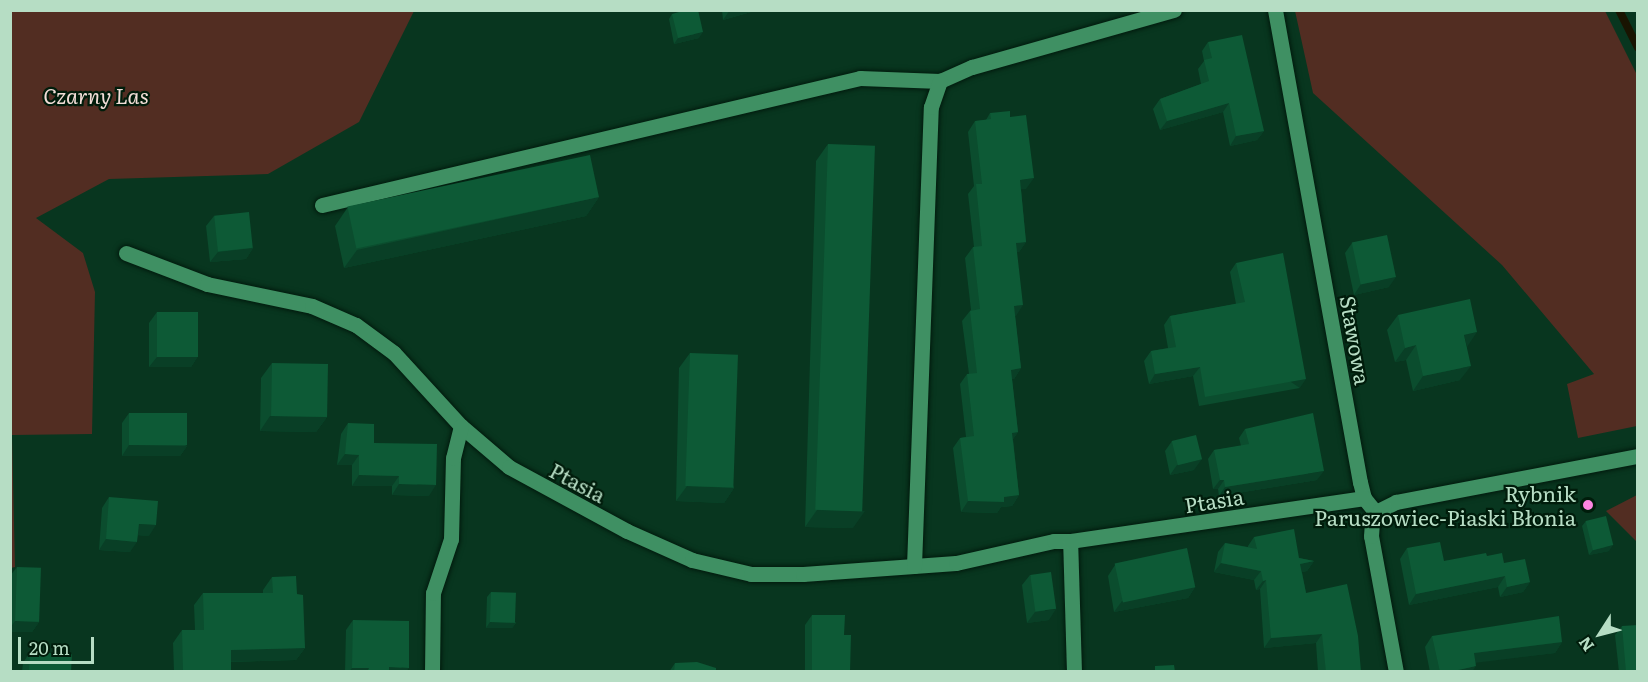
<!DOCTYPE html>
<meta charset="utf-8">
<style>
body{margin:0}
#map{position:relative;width:1648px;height:682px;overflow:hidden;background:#08361f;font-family:Literata,serif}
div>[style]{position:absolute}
.green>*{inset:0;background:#522d22}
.stream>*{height:8px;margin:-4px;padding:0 4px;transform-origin:4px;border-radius:4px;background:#191401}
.roads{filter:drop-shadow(0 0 2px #021a0d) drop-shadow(0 0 2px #021a0d)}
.minor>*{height:15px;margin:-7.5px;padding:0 7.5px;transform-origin:7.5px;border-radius:7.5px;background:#3f9063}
.wall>*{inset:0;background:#0b4d2e}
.shaded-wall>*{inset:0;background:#093f26;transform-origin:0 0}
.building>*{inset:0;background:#0d5a36;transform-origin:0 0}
.dots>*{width:16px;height:16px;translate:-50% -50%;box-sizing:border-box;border:3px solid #001c0b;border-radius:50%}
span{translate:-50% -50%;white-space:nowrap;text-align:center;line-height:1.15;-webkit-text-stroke:4.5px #001c0b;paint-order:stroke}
.park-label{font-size:21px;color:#f2ddd7;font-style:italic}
.street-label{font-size:21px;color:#b6ddc4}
.poi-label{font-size:21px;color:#b6ddc4}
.right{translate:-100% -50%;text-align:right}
.frame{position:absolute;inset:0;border:12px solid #b6ddc4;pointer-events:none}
.north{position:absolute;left:1570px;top:604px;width:60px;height:60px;-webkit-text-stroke:4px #001c0b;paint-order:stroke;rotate:234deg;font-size:16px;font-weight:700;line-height:24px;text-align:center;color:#b6ddc4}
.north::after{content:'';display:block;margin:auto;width:21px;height:27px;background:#b6ddc4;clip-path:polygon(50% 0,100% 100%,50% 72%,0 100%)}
.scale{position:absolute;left:18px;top:637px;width:76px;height:27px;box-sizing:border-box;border:3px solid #b6ddc4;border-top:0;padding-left:8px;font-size:18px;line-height:21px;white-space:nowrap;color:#b6ddc4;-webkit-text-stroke:4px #001c0b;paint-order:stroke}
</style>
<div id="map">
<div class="green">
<i style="clip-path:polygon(11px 10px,414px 11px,359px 122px,268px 174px,109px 179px,36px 218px,83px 253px,95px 292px,92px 434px,12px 435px,15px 567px,11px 568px)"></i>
<i style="clip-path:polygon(1295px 11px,1605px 11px,1637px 75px,1637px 426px,1578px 438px,1567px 384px,1594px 374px,1502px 265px,1313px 93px)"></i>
<i style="clip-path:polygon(1637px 495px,1637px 542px,1606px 511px)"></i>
</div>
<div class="stream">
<i style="left:1619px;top:10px;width:42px;rotate:63.4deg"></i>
</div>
<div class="roads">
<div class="minor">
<i style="left:1275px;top:10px;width:480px;rotate:79.8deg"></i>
<i style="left:1360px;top:482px;width:16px;rotate:76deg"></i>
<i style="left:1364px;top:498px;width:21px;rotate:51deg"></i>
<i style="left:322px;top:205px;width:553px;rotate:-13.28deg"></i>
<i style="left:860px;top:78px;width:80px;rotate:2.1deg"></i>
<i style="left:940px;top:81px;width:35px;rotate:-24deg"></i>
<i style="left:972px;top:67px;width:210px;rotate:-15.8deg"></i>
<i style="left:126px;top:253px;width:87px;rotate:20.9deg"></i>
<i style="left:207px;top:284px;width:107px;rotate:11.8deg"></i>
<i style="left:312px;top:306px;width:48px;rotate:23.4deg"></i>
<i style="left:356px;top:325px;width:47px;rotate:36.4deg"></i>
<i style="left:394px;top:353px;width:99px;rotate:47.5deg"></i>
<i style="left:461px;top:426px;width:63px;rotate:40.5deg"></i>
<i style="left:509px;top:467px;width:134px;rotate:28.5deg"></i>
<i style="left:627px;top:531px;width:71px;rotate:24deg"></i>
<i style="left:692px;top:560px;width:61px;rotate:13.3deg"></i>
<i style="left:751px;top:574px;width:52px"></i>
<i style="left:803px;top:574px;width:153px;rotate:-4.1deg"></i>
<i style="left:956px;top:563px;width:100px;rotate:-12.7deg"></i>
<i style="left:1054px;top:541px;width:16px"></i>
<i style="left:914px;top:566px;width:459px;rotate:-87.9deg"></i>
<i style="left:931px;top:107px;width:28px;rotate:-71deg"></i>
<i style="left:432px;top:672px;width:79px;rotate:-89.3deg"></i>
<i style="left:433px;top:593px;width:57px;rotate:-71.6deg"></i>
<i style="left:451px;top:539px;width:81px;rotate:-88.6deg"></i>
<i style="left:453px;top:458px;width:33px;rotate:-76deg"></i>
<i style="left:1074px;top:672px;width:131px;rotate:-91.7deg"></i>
<i style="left:1070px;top:541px;width:297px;rotate:-8.3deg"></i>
<i style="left:1396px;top:672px;width:138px;rotate:-100.4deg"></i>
<i style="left:1371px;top:536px;width:14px;rotate:-86deg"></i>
<i style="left:1372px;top:522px;width:14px;rotate:-56deg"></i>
<i style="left:1380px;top:510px;width:18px;rotate:-27deg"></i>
<i style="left:1396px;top:502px;width:246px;rotate:-10.8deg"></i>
</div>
</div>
<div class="wall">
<i style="clip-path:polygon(722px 10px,758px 10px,723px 20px)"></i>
<i style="clip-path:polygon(672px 14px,699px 38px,674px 44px,669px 19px)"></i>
<i style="clip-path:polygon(1208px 42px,1264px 131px,1257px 140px,1230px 146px,1223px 112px,1160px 130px,1153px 109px,1160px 99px,1201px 84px,1198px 69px,1204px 61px,1202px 51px)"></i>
<i style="clip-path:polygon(990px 113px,1026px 189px,1021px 189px,1026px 242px,1019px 252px,1017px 252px,1016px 316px,1015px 316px,1021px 368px,1014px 379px,1012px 379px,1018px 432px,1013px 439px,1019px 495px,1012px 506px,1001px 507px,997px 513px,961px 512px,953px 448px,960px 438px,966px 437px,960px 384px,967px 374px,969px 374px,962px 321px,970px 311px,971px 310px,965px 258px,973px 247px,974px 247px,968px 194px,974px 186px,968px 132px,975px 121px,986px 120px)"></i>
<i style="clip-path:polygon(828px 144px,853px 528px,805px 527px,816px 161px)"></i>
<i style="clip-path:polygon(599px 197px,586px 216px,344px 268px,335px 226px,348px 207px)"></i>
<i style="clip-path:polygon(214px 216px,253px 248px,246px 259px,210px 262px,206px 226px)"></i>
<i style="clip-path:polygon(1352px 243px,1389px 287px,1354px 295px,1345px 253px)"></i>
<i style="clip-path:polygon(1236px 263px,1300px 388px,1199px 406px,1193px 376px,1149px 384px,1144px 361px,1151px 351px,1168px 348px,1164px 325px,1170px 316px,1236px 304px,1230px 272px)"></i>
<i style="clip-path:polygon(157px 312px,198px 356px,191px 367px,149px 367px,149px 323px)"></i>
<i style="clip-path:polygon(1398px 315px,1467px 347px,1460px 380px,1413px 391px,1406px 360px,1395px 362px,1387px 330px)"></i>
<i style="clip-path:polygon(690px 353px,734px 488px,724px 503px,676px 501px,679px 368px)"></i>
<i style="clip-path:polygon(272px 363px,327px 417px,316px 432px,260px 431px,261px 378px)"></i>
<i style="clip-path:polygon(129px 413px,187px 446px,180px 456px,122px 456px,122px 423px)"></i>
<i style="clip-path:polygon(348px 423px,374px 443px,429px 496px,392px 495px,392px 486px,352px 486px,352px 465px,337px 465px,341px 434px)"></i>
<i style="clip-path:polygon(1245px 429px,1317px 480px,1219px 496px,1218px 489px,1213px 489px,1208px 459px,1214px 450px,1241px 446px,1239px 438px)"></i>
<i style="clip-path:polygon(1172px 441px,1194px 470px,1170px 475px,1165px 451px)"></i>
<i style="clip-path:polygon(109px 497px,149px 536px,138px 535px,130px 552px,99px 550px,102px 508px)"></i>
<i style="clip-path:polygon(1586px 521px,1609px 551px,1589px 555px,1582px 526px)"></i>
<i style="clip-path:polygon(1254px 537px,1299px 558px,1314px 561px,1307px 571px,1302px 572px,1306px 593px,1361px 672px,1318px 672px,1316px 643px,1264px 648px,1260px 589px,1256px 590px,1254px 580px,1214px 572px,1218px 552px,1225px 543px,1248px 547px,1248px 546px)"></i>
<i style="clip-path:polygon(1407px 548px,1444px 561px,1487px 556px,1504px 563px,1530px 582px,1523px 592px,1500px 597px,1498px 587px,1409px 605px,1400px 559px)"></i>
<i style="clip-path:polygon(1115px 565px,1195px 587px,1188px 598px,1114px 612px,1108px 576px)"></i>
<i style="clip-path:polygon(17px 567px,39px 622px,32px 632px,10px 632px,10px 576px)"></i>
<i style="clip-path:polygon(1030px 575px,1049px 620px,1027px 623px,1022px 585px)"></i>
<i style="clip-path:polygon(272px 577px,297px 594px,305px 648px,296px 660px,231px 662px,231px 672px,174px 672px,173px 643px,182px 630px,195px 630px,194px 605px,203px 593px,263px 593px,263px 590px)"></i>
<i style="clip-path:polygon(491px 592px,516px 623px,512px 628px,486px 628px,487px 597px)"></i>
<i style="clip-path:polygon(812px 615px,844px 635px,850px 672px,805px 672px,805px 625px)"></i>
<i style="clip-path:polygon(353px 620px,406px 672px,345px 672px,346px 630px)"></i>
<i style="clip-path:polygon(1622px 626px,1638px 672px,1619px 672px,1615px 635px)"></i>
<i style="clip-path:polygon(1432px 636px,1562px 642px,1555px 653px,1476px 662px,1472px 672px,1430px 672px,1425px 647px)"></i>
<i style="clip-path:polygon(30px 652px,71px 672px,22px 672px,23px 663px)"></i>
<i style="clip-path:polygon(675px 663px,716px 672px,669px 672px)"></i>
</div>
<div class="shaded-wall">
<i style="clip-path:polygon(730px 10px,758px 10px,723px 20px)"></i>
<i style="clip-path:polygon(703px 32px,699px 38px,674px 44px,678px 38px)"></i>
<i style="clip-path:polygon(1229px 103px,1223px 112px,1160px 130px,1167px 121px)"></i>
<i style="clip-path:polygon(1264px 131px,1257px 140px,1230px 146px,1236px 136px)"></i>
<i style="clip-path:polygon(1034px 178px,1026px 189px,1013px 190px,1020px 180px)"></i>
<i style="clip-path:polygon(599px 197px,586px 216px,344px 268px,357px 250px)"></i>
<i style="clip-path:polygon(1026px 242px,1019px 252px,1009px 254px,1016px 243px)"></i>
<i style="clip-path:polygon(253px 248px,246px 259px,210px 262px,218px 252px)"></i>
<i style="clip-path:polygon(1396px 277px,1389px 287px,1354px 295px,1361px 284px)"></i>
<i style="clip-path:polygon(1023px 305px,1016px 316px,1007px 317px,1014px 306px)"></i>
<i style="clip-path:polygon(1477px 332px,1467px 347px,1464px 335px)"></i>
<i style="clip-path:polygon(1416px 345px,1406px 360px,1395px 362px,1405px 348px)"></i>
<i style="clip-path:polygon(198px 356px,191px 367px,149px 367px,157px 357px)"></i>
<i style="clip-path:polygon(1471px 366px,1460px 380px,1413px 391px,1423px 376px)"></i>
<i style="clip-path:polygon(1200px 367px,1193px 376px,1149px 384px,1155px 374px)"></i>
<i style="clip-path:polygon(1021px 368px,1014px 379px,1004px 380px,1011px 370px)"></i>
<i style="left:1306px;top:379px;width:11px;height:103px;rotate:124deg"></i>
<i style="clip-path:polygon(270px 416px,327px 417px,316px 432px,260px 431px)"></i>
<i style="clip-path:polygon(1018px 432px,1011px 442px,1012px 433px)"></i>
<i style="clip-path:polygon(129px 445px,187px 446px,180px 456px,122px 456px)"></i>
<i style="clip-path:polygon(345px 454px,359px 455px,352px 465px,337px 465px)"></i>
<i style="clip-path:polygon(1202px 459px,1194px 470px,1170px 475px,1177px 465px)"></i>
<i style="clip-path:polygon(1324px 471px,1317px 480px,1219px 496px,1225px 487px)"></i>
<i style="clip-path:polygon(359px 475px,399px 476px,392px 486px,352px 486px)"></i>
<i style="clip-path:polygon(1220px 480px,1224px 480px,1218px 489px,1213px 489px)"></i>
<i style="clip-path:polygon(399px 484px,436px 485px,429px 496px,392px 495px)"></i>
<i style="clip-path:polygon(687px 486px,734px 488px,724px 503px,676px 501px)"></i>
<i style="clip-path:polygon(1019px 495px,1012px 506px,1001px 507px,997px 513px,961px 512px,968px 501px)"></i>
<i style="clip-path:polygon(817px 510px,865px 511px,853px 528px,805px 527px)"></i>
<i style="clip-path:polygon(139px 524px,156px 525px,149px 536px,131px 535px)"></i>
<i style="clip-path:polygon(106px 539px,137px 542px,130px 552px,99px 550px)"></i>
<i style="clip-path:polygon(1613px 545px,1609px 551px,1589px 555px,1593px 550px)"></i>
<i style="clip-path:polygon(1314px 561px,1307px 571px,1294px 574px,1300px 564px)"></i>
<i style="clip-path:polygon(1221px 563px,1261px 571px,1254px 580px,1214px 572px)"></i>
<i style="clip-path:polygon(1505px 576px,1498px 587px,1409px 605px,1416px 594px)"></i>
<i style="clip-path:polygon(1266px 580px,1260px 589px,1256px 590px,1263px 581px)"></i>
<i style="clip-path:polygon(1530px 582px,1523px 592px,1500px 597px,1507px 587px)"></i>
<i style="clip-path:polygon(1195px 587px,1188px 598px,1114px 612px,1122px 601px)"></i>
<i style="clip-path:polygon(1056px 609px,1049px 620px,1027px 623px,1035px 612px)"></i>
<i style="clip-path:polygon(15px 621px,39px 622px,32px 632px,10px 632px,10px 628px)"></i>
<i style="clip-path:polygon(490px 622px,516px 623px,512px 628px,486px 628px)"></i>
<i style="clip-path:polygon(1322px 634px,1316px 643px,1264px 648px,1271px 638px)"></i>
<i style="clip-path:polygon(1562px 642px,1555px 653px,1466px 664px,1474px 653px)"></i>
<i style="clip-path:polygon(305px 648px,296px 660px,222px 662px,231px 650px)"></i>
<i style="clip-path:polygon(1476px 666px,1472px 672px,1449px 672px)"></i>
<i style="clip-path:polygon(389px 667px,409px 668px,406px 672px,387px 672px)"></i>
<i style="clip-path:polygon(352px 668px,369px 668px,366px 672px,349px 672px)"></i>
</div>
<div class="building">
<i style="clip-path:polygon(686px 10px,698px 10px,703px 32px,678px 38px,672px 14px)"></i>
<i style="clip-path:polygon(1242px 35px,1264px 131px,1236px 136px,1229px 103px,1167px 121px,1160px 99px,1209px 81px,1204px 60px,1212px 58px,1208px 42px)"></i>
<i style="clip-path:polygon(1010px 111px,1010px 117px,1026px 115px,1034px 178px,1020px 180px,1026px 242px,1016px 243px,1023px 305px,1014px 306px,1021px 368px,1011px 370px,1018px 432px,1012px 433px,1019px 495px,1004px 497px,1004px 502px,968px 501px,960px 438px,974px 436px,967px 374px,977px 373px,970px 311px,980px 309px,973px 247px,982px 246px,976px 184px,982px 184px,975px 121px,991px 119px,990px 113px)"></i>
<i style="left:828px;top:144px;width:47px;height:366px;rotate:2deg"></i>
<i style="left:590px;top:155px;width:43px;height:248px;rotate:78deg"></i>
<i style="left:249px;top:212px;width:36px;height:35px;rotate:84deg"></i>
<i style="left:1387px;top:235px;width:43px;height:36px;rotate:78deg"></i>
<i style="clip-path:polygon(1283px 253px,1306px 379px,1205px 397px,1200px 367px,1155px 374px,1151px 351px,1176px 347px,1170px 316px,1245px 302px,1236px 263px)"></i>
<i style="clip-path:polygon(1470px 299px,1477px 332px,1464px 335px,1471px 366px,1423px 376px,1416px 345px,1405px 348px,1398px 315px)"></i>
<i style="left:157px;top:312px;width:41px;height:45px"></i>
<i style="left:690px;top:353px;width:48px;height:133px;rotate:2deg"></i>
<i style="left:272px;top:363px;width:56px;height:53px;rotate:1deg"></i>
<i style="left:129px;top:413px;width:58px;height:32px"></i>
<i style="clip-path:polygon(1313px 413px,1324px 471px,1225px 487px,1224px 480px,1220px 480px,1214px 450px,1249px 444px,1245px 429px)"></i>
<i style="clip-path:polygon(348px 423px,374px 424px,374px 443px,437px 444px,436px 485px,399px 484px,399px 476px,359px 475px,359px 455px,345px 454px)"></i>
<i style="left:1196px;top:435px;width:25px;height:25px;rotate:76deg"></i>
<i style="clip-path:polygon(109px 497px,158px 501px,156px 525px,139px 524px,137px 542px,106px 539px)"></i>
<i style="left:1606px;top:516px;width:30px;height:21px;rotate:76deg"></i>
<i style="clip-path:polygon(1294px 529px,1299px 558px,1314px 561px,1300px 564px,1306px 593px,1347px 584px,1358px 636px,1361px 672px,1326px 672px,1322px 634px,1271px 638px,1266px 580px,1263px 581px,1261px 571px,1221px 563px,1225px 543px,1257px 549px,1254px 537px)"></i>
<i style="clip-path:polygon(1440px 542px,1444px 561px,1486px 553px,1487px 556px,1502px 553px,1504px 563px,1525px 559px,1530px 582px,1507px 587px,1505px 576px,1416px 594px,1407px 548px)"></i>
<i style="left:1187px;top:548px;width:40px;height:74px;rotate:78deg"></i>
<i style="left:17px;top:567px;width:24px;height:54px;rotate:2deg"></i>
<i style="left:1051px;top:572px;width:37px;height:21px;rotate:82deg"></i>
<i style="clip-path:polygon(296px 576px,297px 594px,303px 595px,305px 648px,231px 650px,231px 672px,183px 672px,182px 630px,204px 630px,203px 593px,273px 593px,272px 577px)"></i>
<i style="left:491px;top:592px;width:25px;height:30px;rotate:2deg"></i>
<i style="clip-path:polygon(812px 615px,845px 615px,844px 635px,851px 635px,850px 672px,812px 672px)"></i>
<i style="clip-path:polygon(1559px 616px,1562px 642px,1474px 653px,1476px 666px,1449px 672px,1440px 672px,1432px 636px)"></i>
<i style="clip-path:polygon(353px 620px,409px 621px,409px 668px,389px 667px,389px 672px,368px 672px,369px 668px,352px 668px)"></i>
<i style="clip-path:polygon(1638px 625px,1638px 672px,1626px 672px,1622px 626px)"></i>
<i style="left:30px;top:652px;width:42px;height:20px;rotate:3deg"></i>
<i style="clip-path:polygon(697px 662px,716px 668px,716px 672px,674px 672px,675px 663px)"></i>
<i style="clip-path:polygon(1174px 665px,1175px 672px,1155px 672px,1155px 666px)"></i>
</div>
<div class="dots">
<i style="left:1588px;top:505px;background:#fd86e1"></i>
</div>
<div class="park-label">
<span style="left:96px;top:95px">Czarny Las</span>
</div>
<div class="street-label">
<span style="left:1356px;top:340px;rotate:80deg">Stawowa</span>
<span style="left:578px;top:482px;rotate:28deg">Ptasia</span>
<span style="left:1214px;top:500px;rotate:-9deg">Ptasia</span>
</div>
<div class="poi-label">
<span class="right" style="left:1576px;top:505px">Rybnik<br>Paruszowiec-Piaski Błonia</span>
</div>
<div class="frame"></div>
<div class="north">N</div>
<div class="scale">20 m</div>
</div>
